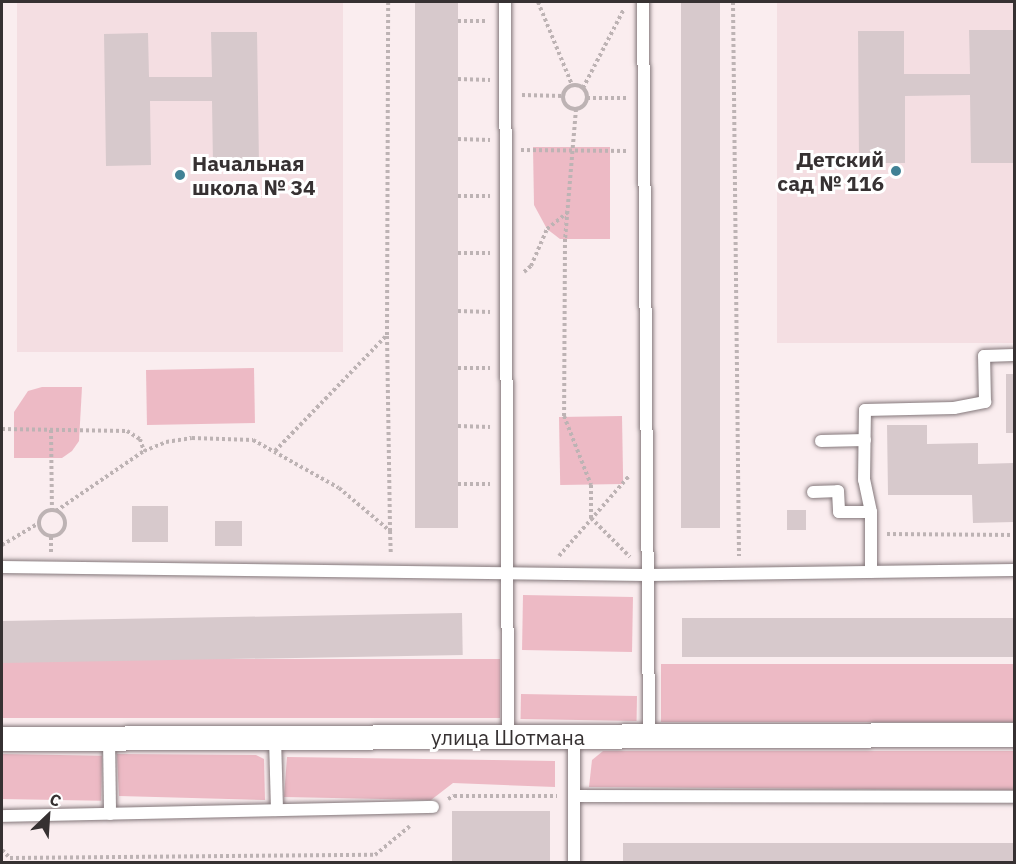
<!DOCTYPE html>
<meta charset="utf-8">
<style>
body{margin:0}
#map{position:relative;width:1016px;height:864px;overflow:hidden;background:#faedef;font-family:"IBM Plex Sans",sans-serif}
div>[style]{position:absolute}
.built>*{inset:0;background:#f4dee2;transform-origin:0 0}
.green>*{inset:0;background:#edbac5;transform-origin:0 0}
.building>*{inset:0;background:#d7c9cc;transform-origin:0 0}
.path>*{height:4px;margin-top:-2px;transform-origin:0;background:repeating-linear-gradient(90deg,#bdb3b4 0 3px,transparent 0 6px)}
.path>.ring{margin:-2px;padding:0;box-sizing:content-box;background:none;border:4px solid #bdb3b4;border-radius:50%}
.roads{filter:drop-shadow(0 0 2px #83777a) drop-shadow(0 0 2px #83777a)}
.lane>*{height:12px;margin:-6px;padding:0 6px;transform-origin:6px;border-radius:6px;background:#fff}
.street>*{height:24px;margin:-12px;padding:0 12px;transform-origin:12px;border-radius:12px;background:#fff}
.dots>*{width:16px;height:16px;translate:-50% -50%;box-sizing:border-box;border:3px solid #fff;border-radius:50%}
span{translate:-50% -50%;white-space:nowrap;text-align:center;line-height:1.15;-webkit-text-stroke:6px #fff;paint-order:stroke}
.poi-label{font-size:21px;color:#363132;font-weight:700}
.right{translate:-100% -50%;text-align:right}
.left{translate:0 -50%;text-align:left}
.street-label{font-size:21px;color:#363132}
.frame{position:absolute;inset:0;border:3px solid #363132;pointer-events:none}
.north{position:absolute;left:18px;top:786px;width:60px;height:60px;-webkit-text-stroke:4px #fff;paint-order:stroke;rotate:25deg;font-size:16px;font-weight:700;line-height:24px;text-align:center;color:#363132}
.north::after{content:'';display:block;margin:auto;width:21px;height:27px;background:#363132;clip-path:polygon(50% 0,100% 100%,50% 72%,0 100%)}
</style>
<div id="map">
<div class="built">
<i style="left:17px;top:2px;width:326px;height:350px"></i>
<i style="left:777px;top:2px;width:237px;height:341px"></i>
</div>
<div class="green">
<i style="clip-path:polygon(533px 147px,610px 147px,610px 239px,560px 239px,547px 229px,534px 205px)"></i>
<i style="left:254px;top:368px;width:55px;height:108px;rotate:89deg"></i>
<i style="clip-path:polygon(42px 387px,82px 387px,79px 441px,72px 451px,62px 458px,14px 458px,14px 412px,28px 391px)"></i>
<i style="left:622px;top:416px;width:68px;height:63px;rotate:89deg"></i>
<i style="left:523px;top:595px;width:110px;height:55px;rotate:1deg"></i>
<i style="left:500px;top:659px;width:59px;height:498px;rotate:90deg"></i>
<i style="left:1014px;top:664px;width:58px;height:353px;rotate:90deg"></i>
<i style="left:521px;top:694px;width:116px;height:25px;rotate:1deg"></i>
<i style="clip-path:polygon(603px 751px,1014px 751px,1014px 790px,589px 787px,592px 760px)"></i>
<i style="left:2px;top:754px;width:100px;height:45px;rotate:1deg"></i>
<i style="clip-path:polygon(117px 754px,256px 755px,264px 759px,265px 800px,119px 796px)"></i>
<i style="clip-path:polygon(287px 757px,555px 761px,555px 787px,453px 783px,431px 800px,284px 797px)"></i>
</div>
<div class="building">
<i style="left:415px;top:2px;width:43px;height:526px"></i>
<i style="left:681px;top:2px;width:39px;height:526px"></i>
<i style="clip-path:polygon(969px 30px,1014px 30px,1014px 163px,971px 163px,970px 95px,905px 96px,905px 163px,859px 163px,858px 31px,904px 31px,904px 74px,970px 74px)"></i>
<i style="clip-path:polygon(211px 32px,257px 32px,259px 164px,213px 165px,212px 101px,150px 101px,151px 165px,106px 166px,104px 34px,148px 33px,149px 77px,212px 77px)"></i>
<i style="left:1006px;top:374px;width:8px;height:59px"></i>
<i style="clip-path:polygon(887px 425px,927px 425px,927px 444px,978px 443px,978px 464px,1014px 463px,1014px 522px,973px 523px,972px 495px,888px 495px)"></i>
<i style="left:132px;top:506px;width:36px;height:36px"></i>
<i style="left:787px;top:510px;width:19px;height:20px"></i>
<i style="left:215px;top:521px;width:27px;height:25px"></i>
<i style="left:462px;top:613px;width:42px;height:460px;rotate:89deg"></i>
<i style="left:682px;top:618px;width:332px;height:39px"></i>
<i style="left:452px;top:811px;width:98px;height:51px"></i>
<i style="left:1014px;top:843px;width:19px;height:391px;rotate:90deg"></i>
</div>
<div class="path">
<i style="left:538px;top:2px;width:90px;rotate:67.7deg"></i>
<i style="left:733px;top:2px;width:554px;rotate:89.38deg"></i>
<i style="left:458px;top:21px;width:29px"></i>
<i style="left:458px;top:79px;width:32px;rotate:2deg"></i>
<i class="ring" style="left:563px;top:85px;width:20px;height:20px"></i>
<i style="left:583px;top:88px;width:89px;rotate:-62.6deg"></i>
<i style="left:522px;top:95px;width:41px;rotate:1.4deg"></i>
<i style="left:587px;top:98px;width:40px"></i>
<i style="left:576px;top:109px;width:130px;rotate:94.8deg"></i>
<i style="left:565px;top:239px;width:177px;rotate:90.3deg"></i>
<i style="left:564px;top:416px;width:74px;rotate:68.6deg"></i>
<i style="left:591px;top:485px;width:33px;rotate:90deg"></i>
<i style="left:591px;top:518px;width:55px;rotate:45deg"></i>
<i style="left:458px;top:139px;width:32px;rotate:2deg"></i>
<i style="left:521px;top:150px;width:106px;rotate:0.5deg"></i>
<i style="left:458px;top:196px;width:32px"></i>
<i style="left:458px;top:253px;width:32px"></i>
<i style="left:524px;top:272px;width:9px;rotate:-41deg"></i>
<i style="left:531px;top:266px;width:40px;rotate:-66.6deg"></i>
<i style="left:547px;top:229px;width:27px;rotate:-39deg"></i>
<i style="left:458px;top:311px;width:32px;rotate:2deg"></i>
<i style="left:387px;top:336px;width:195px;rotate:89.1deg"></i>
<i style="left:458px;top:368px;width:32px"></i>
<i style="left:458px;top:426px;width:32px;rotate:2deg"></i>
<i style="left:2px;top:429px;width:125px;rotate:0.9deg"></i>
<i style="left:127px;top:431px;width:15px;rotate:32deg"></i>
<i style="left:140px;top:439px;width:13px;rotate:72deg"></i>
<i style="left:51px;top:430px;width:80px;rotate:89.3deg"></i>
<i style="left:275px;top:451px;width:161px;rotate:-46deg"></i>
<i style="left:387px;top:335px;width:333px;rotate:-89.8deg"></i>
<i style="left:458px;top:484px;width:32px"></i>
<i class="ring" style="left:39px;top:510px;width:22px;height:22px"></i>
<i style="left:56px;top:511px;width:107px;rotate:-34.3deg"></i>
<i style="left:144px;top:451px;width:24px;rotate:-22deg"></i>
<i style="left:166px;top:442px;width:26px;rotate:-9deg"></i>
<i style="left:192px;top:438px;width:61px;rotate:1.9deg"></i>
<i style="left:253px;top:440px;width:98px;rotate:29.2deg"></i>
<i style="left:339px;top:488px;width:67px;rotate:40.1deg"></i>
<i style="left:390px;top:531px;width:23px;rotate:88deg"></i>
<i style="left:887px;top:534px;width:127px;rotate:0.5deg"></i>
<i style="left:2px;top:545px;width:43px;rotate:-30.7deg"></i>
<i style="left:51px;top:552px;width:16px;rotate:-90deg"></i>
<i style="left:559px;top:556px;width:106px;rotate:-48.8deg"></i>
<i style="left:448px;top:799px;width:7px;rotate:-27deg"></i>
<i style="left:454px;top:796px;width:103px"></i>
<i style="left:2px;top:850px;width:11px;rotate:45deg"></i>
<i style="left:10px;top:858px;width:365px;rotate:-0.5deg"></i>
<i style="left:375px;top:855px;width:45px;rotate:-39.6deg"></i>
</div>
<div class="roads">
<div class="lane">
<i style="left:505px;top:2px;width:735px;rotate:89.77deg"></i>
<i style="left:643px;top:2px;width:734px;rotate:89.53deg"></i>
<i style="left:821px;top:441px;width:44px;rotate:-1.3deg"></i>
<i style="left:813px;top:492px;width:25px;rotate:-2deg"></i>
<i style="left:838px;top:491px;width:21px;rotate:87deg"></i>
<i style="left:839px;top:512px;width:32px"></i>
<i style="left:2px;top:567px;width:645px;rotate:0.71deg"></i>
<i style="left:647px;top:575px;width:367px;rotate:-0.8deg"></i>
<i style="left:871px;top:572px;width:60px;rotate:-90deg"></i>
<i style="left:871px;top:512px;width:33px;rotate:-102deg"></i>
<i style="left:864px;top:480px;width:70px;rotate:-89.2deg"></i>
<i style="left:865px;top:410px;width:89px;rotate:-1.3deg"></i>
<i style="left:954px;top:408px;width:32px;rotate:-11deg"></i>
<i style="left:985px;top:402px;width:46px;rotate:-91.2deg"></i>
<i style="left:984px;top:356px;width:30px;rotate:-2deg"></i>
<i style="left:574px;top:736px;width:126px;rotate:90deg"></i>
<i style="left:109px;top:738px;width:76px;rotate:89.2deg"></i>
<i style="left:275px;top:738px;width:72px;rotate:88.4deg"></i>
<i style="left:574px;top:796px;width:440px;rotate:0.1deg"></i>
<i style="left:2px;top:816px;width:431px;rotate:-1.2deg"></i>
</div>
<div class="street">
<i style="left:2px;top:739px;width:1012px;rotate:-0.23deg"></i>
</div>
</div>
<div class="dots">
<i style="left:896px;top:171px;background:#418195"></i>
<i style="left:180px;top:175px;background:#418195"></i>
</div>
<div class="poi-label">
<span class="right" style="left:884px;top:171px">Детский<br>сад № 116</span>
<span class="left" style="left:192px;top:175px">Начальная<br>школа № 34</span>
</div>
<div class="street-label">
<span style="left:508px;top:737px">улица Шотмана</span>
</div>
<div class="frame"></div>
<div class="north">С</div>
</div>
